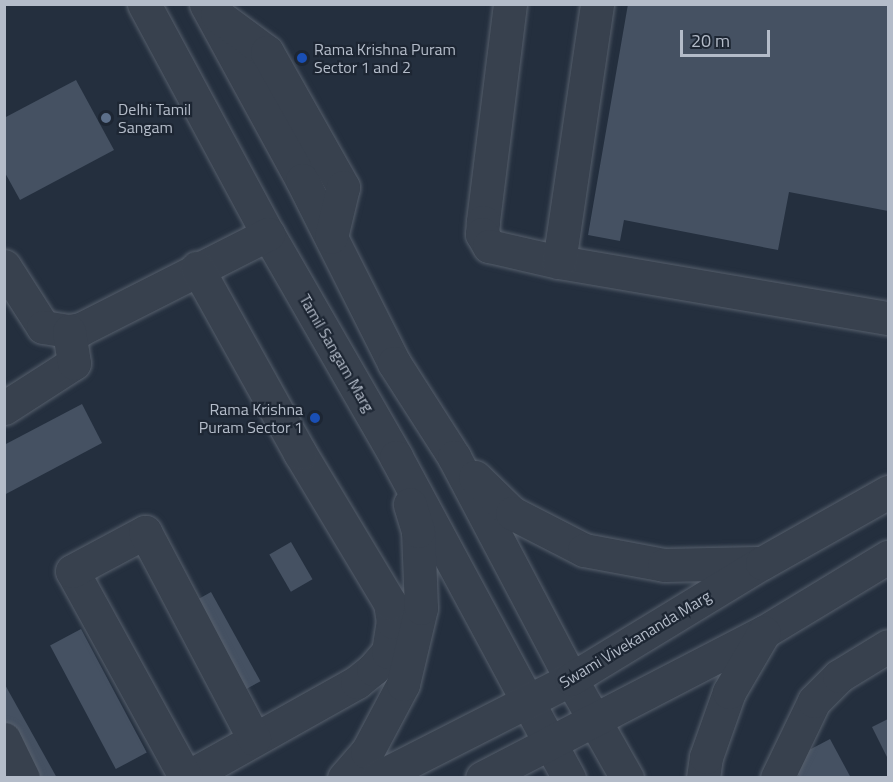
<!DOCTYPE html>
<style>
body{margin:0}
#map{position:relative;width:893px;height:782px;overflow:hidden;background:#242f3e;font-family:"Titillium Web",sans-serif}
div>[style]{position:absolute}
.building>*{inset:0;background:#455162;transform-origin:0 0}
.roads{filter:drop-shadow(0 0 2px #565f6c) drop-shadow(0 0 2px #565f6c)}
.minor>*{height:33px;margin:-16.5px;padding:0 16.5px;transform-origin:16.5px;border-radius:16.5px;background:#38414e}
.dots>*{width:16px;height:16px;translate:-50% -50%;box-sizing:border-box;border:3px solid #1d2633;border-radius:50%}
span{translate:-50% -50%;white-space:nowrap;text-align:center;line-height:1.15;-webkit-text-stroke:4.5px #1d2633;paint-order:stroke}
.poi-label{font-size:16px;color:#b4bcc9}
.left{translate:0 -50%;text-align:left}
.right{translate:-100% -50%;text-align:right}
.street-label{font-size:16px;color:#b4bcc9}
.frame{position:absolute;inset:0;border:6px solid #b4bcc9;pointer-events:none}
.scale{position:absolute;left:680px;top:30px;width:90px;height:27px;box-sizing:border-box;border:3px solid #b4bcc9;border-top:0;padding-left:8px;font-size:18px;line-height:21px;white-space:nowrap;color:#b4bcc9;-webkit-text-stroke:4px #1d2633;paint-order:stroke}
</style>
<div id="map">
<div class="building">
<i style="clip-path:polygon(628px 4px,888px 4px,888px 211px,789px 192px,778px 250px,624px 220px,620px 241px,588px 235px)"></i>
<i style="clip-path:polygon(76px 80px,114px 150px,20px 200px,4px 171px,4px 118px)"></i>
<i style="clip-path:polygon(82px 404px,102px 443px,4px 495px,4px 445px)"></i>
<i style="left:291px;top:542px;width:43px;height:25px;rotate:60deg"></i>
<i style="left:211px;top:592px;width:102px;height:24px;rotate:61deg"></i>
<i style="left:81px;top:629px;width:140px;height:35px;rotate:62deg"></i>
<i style="clip-path:polygon(4px 683px,57px 778px,32px 778px,4px 728px)"></i>
<i style="clip-path:polygon(888px 719px,888px 759px,872px 727px)"></i>
<i style="clip-path:polygon(830px 739px,851px 778px,800px 778px,790px 760px)"></i>
</div>
<div class="roads">
<div class="minor">
<i style="left:144px;top:4px;width:261px;rotate:61.7deg"></i>
<i style="left:268px;top:234px;width:257px;rotate:60.1deg"></i>
<i style="left:396px;top:457px;width:365px;rotate:61.7deg"></i>
<i style="left:206px;top:4px;width:200px;rotate:61.4deg"></i>
<i style="left:302px;top:180px;width:205px;rotate:63.3deg"></i>
<i style="left:394px;top:363px;width:112px;rotate:57.4deg"></i>
<i style="left:454px;top:457px;width:251px;rotate:62.2deg"></i>
<i style="left:571px;top:679px;width:114px;rotate:60.5deg"></i>
<i style="left:510px;top:4px;width:220px;rotate:97.1deg"></i>
<i style="left:483px;top:222px;width:12px;rotate:95deg"></i>
<i style="left:482px;top:234px;width:14px;rotate:60deg"></i>
<i style="left:489px;top:246px;width:72px;rotate:12.9deg"></i>
<i style="left:559px;top:262px;width:334px;rotate:9.7deg"></i>
<i style="left:217px;top:15px;width:62px;rotate:36.5deg"></i>
<i style="left:267px;top:52px;width:155px;rotate:60.6deg"></i>
<i style="left:343px;top:187px;width:51px;rotate:103.5deg"></i>
<i style="left:559px;top:262px;width:261px;rotate:-81.6deg"></i>
<i style="left:4px;top:266px;width:72px;rotate:57.4deg"></i>
<i style="left:43px;top:327px;width:26px;rotate:9deg"></i>
<i style="left:69px;top:331px;width:12px;rotate:-9deg"></i>
<i style="left:81px;top:329px;width:210px;rotate:-26.9deg"></i>
<i style="left:4px;top:408px;width:83px;rotate:-32.7deg"></i>
<i style="left:74px;top:363px;width:32px;rotate:-99deg"></i>
<i style="left:475px;top:477px;width:52px;rotate:44.2deg"></i>
<i style="left:512px;top:513px;width:81px;rotate:27.2deg"></i>
<i style="left:584px;top:550px;width:81px;rotate:10.6deg"></i>
<i style="left:664px;top:565px;width:94px;rotate:-1.2deg"></i>
<i style="left:4px;top:739px;width:43px;rotate:64deg"></i>
<i style="left:186px;top:778px;width:196px;rotate:-29.3deg"></i>
<i style="left:357px;top:682px;width:21px;rotate:-39deg"></i>
<i style="left:373px;top:669px;width:23px;rotate:-49deg"></i>
<i style="left:388px;top:652px;width:30px;rotate:-81deg"></i>
<i style="left:393px;top:622px;width:19px;rotate:-99deg"></i>
<i style="left:390px;top:603px;width:175px;rotate:-121deg"></i>
<i style="left:300px;top:453px;width:212px;rotate:-119.1deg"></i>
<i style="left:186px;top:778px;width:236px;rotate:-118.8deg"></i>
<i style="left:72px;top:571px;width:83px;rotate:-28.1deg"></i>
<i style="left:145px;top:532px;width:234px;rotate:62.2deg"></i>
<i style="left:344px;top:778px;width:35px;rotate:-49deg"></i>
<i style="left:367px;top:752px;width:77px;rotate:-62.1deg"></i>
<i style="left:403px;top:684px;width:78px;rotate:-76.7deg"></i>
<i style="left:421px;top:608px;width:77px;rotate:-92.2deg"></i>
<i style="left:418px;top:531px;width:28px;rotate:-107deg"></i>
<i style="left:377px;top:778px;width:218px;rotate:-27deg"></i>
<i style="left:571px;top:679px;width:223px;rotate:-31.3deg"></i>
<i style="left:762px;top:563px;width:145px;rotate:-29.4deg"></i>
<i style="left:482px;top:778px;width:318px;rotate:-27.4deg"></i>
<i style="left:764px;top:632px;width:145px;rotate:-31.2deg"></i>
<i style="left:703px;top:778px;width:21px;rotate:-82deg"></i>
<i style="left:706px;top:757px;width:69px;rotate:-70.5deg"></i>
<i style="left:729px;top:692px;width:69px;rotate:-59.7deg"></i>
<i style="left:777px;top:778px;width:85px;rotate:-64.3deg"></i>
<i style="left:814px;top:701px;width:35px;rotate:-45deg"></i>
<i style="left:839px;top:676px;width:57px;rotate:-31.5deg"></i>
</div>
</div>
<div class="dots">
<i style="left:302px;top:58px;background:#1a4fb4"></i>
<i style="left:106px;top:118px;background:#5c6f8a"></i>
<i style="left:315px;top:418px;background:#1a4fb4"></i>
</div>
<div class="poi-label">
<span class="left" style="left:314px;top:58px">Rama Krishna Puram<br>Sector 1 and 2</span>
<span class="left" style="left:118px;top:118px">Delhi Tamil<br>Sangam</span>
<span class="right" style="left:303px;top:418px">Rama Krishna<br>Puram Sector 1</span>
</div>
<div class="street-label">
<span style="left:337px;top:353px;rotate:60deg">Tamil Sangam Marg</span>
<span style="left:635px;top:639px;rotate:-31deg">Swami Vivekananda Marg</span>
</div>
<div class="frame"></div>
<div class="scale">20 m</div>
</div>
